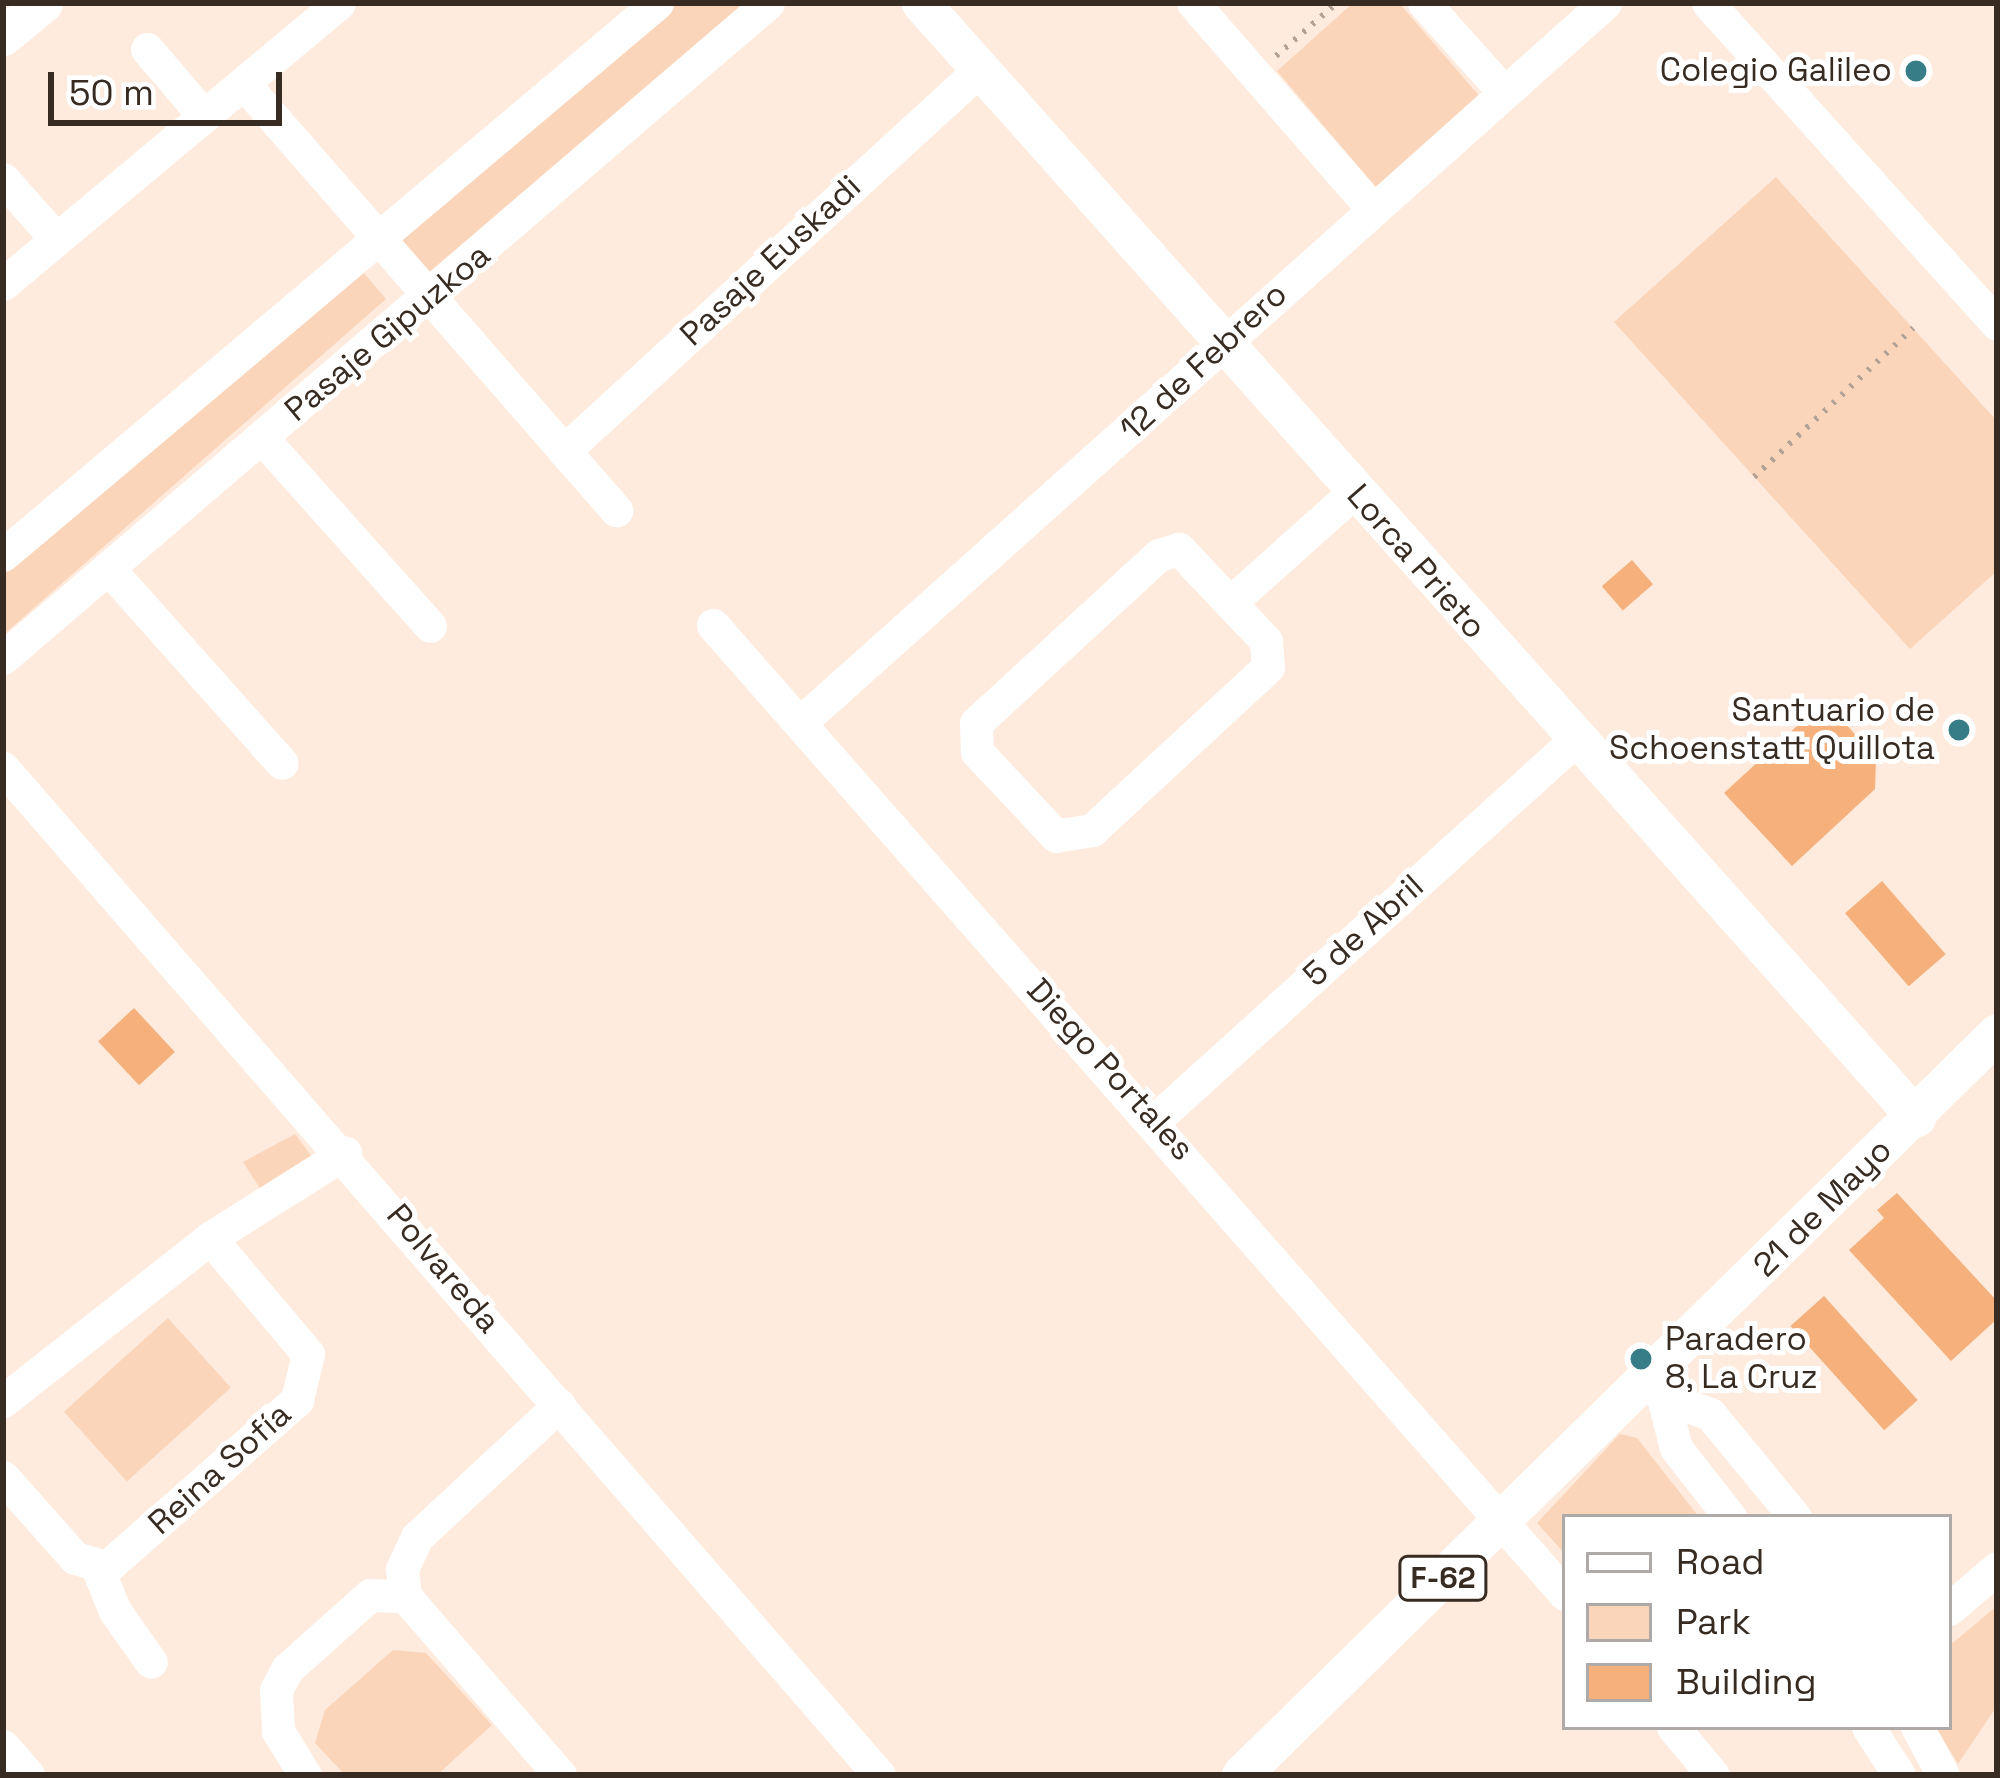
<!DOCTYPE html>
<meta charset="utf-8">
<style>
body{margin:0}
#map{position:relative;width:2000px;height:1778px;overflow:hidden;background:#feebdd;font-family:"Space Grotesk",sans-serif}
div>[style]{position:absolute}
.green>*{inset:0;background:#fbd5ba;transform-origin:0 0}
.building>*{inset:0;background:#f6b07b;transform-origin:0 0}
.path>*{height:6px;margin-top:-3px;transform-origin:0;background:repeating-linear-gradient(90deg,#b3a397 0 3px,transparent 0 12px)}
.minor>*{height:33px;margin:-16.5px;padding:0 16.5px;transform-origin:16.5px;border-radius:16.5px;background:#fff}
.major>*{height:39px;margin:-19.5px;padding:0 19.5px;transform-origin:19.5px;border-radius:19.5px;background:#fff}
.dots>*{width:33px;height:33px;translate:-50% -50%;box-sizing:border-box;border:6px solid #fff;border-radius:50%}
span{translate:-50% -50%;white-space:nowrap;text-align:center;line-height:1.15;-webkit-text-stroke:10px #fff;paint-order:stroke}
.shield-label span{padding:3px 9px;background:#fff;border:3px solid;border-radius:9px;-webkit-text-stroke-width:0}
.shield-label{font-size:30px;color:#372b22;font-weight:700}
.poi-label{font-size:33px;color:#372b22}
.right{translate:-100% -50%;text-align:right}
.left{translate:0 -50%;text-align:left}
.street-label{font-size:33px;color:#372b22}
.frame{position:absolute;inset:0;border:6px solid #372b22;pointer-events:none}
.legend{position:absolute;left:1562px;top:1514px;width:390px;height:216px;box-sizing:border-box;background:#fff;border:3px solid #afaaa7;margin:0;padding:15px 21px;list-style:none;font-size:36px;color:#372b22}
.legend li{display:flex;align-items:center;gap:24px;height:60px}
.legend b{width:60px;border:3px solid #afaaa7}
.scale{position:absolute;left:48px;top:72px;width:234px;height:54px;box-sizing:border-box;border:6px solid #372b22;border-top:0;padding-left:15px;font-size:36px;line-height:42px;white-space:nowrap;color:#372b22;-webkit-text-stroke:9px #fff;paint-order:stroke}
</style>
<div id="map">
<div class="green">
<i style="clip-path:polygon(657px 3px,768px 3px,430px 300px,376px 236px)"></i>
<i style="clip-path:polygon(1353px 3px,1399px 3px,1481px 98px,1376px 187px,1277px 71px)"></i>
<i style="clip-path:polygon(1776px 177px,1997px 421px,1997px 571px,1910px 649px,1614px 322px)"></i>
<i style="clip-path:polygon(358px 266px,386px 299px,3px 635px,3px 570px)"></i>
<i style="clip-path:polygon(295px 1134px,328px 1178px,274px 1210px,243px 1162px)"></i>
<i style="left:168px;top:1318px;width:94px;height:140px;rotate:48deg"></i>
<i style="clip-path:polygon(1620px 1434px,1637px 1438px,1699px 1517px,1565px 1517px,1565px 1554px,1537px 1523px)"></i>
<i style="clip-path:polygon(1997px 1606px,1997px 1706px,1958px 1764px,1936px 1727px,1949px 1727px,1949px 1646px)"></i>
<i style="clip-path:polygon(393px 1650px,426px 1653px,492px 1725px,437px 1775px,345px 1775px,315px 1743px,325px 1710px)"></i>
</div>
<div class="building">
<i style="left:1632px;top:560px;width:32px;height:40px;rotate:49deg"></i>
<i style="clip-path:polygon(1809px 715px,1840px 717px,1876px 759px,1875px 789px,1792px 866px,1724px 793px)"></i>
<i style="left:1882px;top:881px;width:97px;height:49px;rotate:49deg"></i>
<i style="left:134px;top:1008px;width:60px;height:49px;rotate:47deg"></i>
<i style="clip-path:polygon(1897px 1193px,1997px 1301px,1997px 1319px,1951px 1361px,1849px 1250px,1884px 1218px,1877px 1210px)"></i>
<i style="left:1824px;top:1296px;width:140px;height:45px;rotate:48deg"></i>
</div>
<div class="path">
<i style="left:1276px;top:56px;width:81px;rotate:-41deg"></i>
<i style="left:1754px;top:477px;width:218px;rotate:-43.1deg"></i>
</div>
<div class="minor">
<i style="left:1193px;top:3px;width:269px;rotate:48.9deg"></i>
<i style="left:1424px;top:3px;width:118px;rotate:48.1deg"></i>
<i style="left:1708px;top:3px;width:432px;rotate:48deg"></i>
<i style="left:147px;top:49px;width:88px;rotate:49.6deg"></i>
<i style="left:244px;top:84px;width:566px;rotate:48.87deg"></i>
<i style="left:3px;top:179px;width:80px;rotate:48.5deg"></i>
<i style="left:3px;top:284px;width:438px;rotate:-39.9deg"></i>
<i style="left:262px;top:438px;width:252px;rotate:48.2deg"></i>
<i style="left:564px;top:451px;width:563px;rotate:-42.55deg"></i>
<i style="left:1179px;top:549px;width:127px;rotate:46.6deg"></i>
<i style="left:1266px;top:641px;width:26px;rotate:86deg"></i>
<i style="left:1268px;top:667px;width:240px;rotate:137.2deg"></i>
<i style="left:1092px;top:830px;width:36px;rotate:171deg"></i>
<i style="left:1056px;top:836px;width:115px;rotate:-133.2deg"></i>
<i style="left:977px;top:752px;width:29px;rotate:-92deg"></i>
<i style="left:976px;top:723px;width:248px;rotate:-42.6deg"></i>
<i style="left:1159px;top:555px;width:21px;rotate:-17deg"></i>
<i style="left:3px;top:555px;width:856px;rotate:-40.17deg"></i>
<i style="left:108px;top:568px;width:261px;rotate:48.3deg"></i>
<i style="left:1232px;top:601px;width:164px;rotate:-41.8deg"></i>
<i style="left:713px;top:625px;width:1290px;rotate:48.68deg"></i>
<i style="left:3px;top:658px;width:1007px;rotate:-40.57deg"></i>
<i style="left:802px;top:721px;width:1077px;rotate:-41.8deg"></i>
<i style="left:3px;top:768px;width:1335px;rotate:48.98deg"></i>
<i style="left:1155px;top:1120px;width:565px;rotate:-42.13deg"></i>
<i style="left:1647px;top:1382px;width:22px;rotate:43deg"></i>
<i style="left:1663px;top:1397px;width:50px;rotate:19.9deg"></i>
<i style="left:1710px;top:1414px;width:134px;rotate:50.5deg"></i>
<i style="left:1663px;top:1397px;width:53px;rotate:75.7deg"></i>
<i style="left:1676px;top:1448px;width:88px;rotate:52deg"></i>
<i style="left:3px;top:1401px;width:263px;rotate:-38.2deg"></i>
<i style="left:210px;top:1238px;width:160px;rotate:-32.2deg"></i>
<i style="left:3px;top:1477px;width:108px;rotate:48.4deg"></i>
<i style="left:75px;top:1558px;width:33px;rotate:16deg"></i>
<i style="left:107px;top:1567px;width:253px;rotate:-41.3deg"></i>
<i style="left:297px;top:1400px;width:47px;rotate:-76.6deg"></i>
<i style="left:308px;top:1354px;width:152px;rotate:-130.2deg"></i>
<i style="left:97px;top:1567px;width:48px;rotate:67.8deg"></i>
<i style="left:115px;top:1611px;width:62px;rotate:54.8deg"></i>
<i style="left:405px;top:1596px;width:27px;rotate:-96deg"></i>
<i style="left:402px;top:1569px;width:35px;rotate:-65deg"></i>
<i style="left:417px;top:1537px;width:194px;rotate:-42.9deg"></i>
<i style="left:405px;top:1596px;width:237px;rotate:49.1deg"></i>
<i style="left:1949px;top:1609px;width:63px;rotate:-40.5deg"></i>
<i style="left:1673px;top:1727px;width:62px;rotate:50.2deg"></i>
<i style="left:1868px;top:1727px;width:57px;rotate:57.1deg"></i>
<i style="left:1917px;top:1727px;width:55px;rotate:61.6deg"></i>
<i style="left:3px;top:1746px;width:38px;rotate:49deg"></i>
<i style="left:305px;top:1775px;width:52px;rotate:-121.5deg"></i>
<i style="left:278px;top:1731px;width:41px;rotate:-92.8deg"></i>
<i style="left:276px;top:1690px;width:24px;rotate:-62deg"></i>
<i style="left:287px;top:1669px;width:111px;rotate:-41.7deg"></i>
<i style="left:370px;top:1595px;width:35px;rotate:2deg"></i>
</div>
<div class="major">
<i style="left:921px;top:3px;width:1494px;rotate:48.23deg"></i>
<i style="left:3px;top:36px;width:52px;rotate:-39.5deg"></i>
<i style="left:1241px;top:1775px;width:1059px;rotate:-44.46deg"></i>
</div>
<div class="dots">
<i style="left:1916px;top:71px;background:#367d87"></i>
<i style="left:1959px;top:730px;background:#367d87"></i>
<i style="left:1641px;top:1359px;background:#367d87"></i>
</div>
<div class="shield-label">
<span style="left:1443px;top:1578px">F-62</span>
</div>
<div class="poi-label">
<span class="right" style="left:1892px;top:71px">Colegio Galileo</span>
<span class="right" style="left:1935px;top:730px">Santuario de<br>Schoenstatt Quillota</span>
<span class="left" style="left:1665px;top:1359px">Paradero<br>8, La Cruz</span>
</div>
<div class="street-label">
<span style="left:771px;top:261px;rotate:-43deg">Pasaje Euskadi</span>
<span style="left:388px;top:333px;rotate:-40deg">Pasaje Gipuzkoa</span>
<span style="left:1204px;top:362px;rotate:-43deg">12 de Febrero</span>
<span style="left:1416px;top:562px;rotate:49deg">Lorca Prieto</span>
<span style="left:1364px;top:931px;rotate:-42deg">5 de Abril</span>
<span style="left:1110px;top:1070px;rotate:48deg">Diego Portales</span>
<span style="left:1823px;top:1208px;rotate:-45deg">21 de Mayo</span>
<span style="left:443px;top:1269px;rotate:50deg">Polvareda</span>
<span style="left:220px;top:1469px;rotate:-42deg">Reina Sofía</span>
</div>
<div class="frame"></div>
<ul class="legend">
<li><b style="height:15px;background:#fff"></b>Road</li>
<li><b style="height:33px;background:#fbd5ba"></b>Park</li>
<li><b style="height:33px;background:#f6b07b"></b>Building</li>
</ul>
<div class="scale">50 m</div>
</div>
